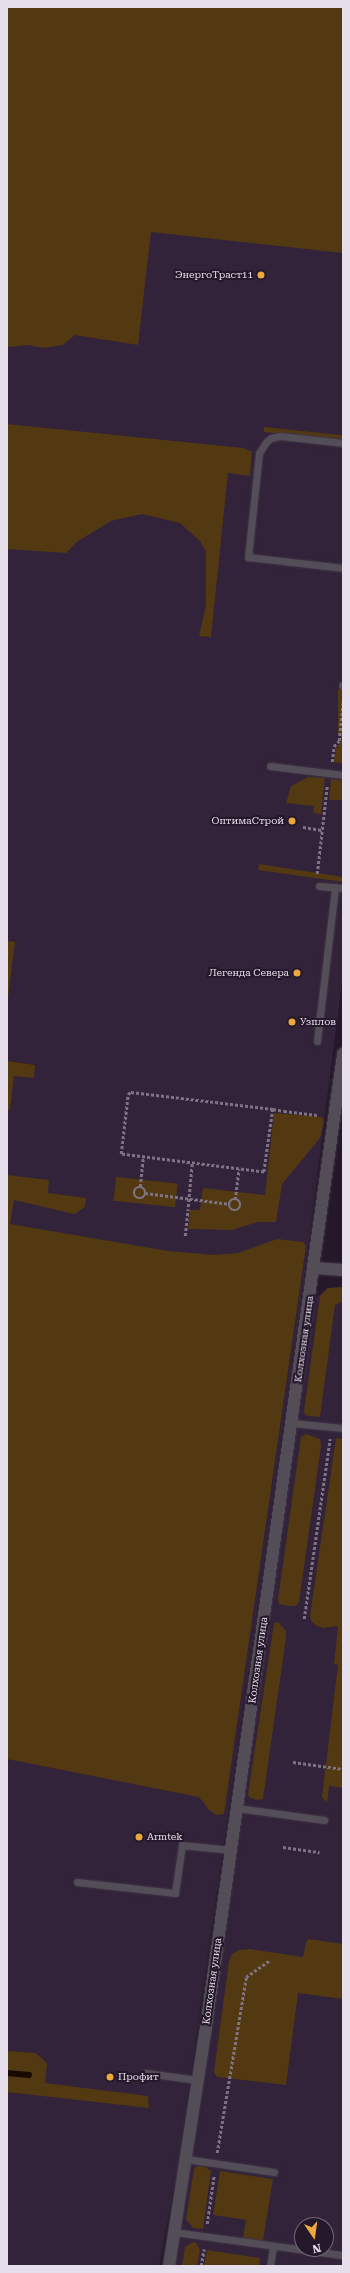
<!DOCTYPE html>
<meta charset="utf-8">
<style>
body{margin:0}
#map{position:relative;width:350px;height:2273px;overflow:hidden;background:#25182b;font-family:"Roboto Serif",serif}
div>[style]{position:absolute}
.built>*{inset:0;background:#32223a}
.green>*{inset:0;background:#523912;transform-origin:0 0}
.stream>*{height:5.5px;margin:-2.75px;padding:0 2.75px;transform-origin:2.75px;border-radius:2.75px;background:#180a00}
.path>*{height:2.5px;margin-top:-1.25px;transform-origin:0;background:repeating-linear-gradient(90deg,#7e7383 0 3px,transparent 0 5px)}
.path>.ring{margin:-1.25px;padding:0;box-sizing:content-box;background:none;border:2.5px solid #7e7383;border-radius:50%}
.roads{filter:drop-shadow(0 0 1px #403446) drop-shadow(0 0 1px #403446)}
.service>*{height:7px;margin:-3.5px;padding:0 3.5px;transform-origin:3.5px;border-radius:3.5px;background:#534d57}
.tertiary>*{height:12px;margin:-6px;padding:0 6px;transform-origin:6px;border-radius:6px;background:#534d57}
.dots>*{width:11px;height:11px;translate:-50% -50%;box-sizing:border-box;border:2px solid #25182b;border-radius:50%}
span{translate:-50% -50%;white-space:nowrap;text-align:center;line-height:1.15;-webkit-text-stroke:4px #25182b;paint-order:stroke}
.poi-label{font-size:10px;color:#e6deeb}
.right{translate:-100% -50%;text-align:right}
.left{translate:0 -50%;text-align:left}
.street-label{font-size:10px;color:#e6deeb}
.frame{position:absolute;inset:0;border:8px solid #e6deeb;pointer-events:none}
.north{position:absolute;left:294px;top:2217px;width:40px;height:40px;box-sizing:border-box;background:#25182b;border:1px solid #726778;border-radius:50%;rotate:167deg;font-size:11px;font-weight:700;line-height:16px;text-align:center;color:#e6deeb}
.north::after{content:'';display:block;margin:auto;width:14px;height:18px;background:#eda83b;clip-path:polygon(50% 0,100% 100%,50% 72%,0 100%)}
</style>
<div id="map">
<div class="built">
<i style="clip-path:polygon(7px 7px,343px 7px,343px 974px,303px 1287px,178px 2165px,159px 2266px,7px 2266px)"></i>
<i style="clip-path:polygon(evenodd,343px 1286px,343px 2266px,175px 2266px,312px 1311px,316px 1298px,326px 1289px,343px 1286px,302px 2225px,326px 2225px,326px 2249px,302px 2249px,302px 2225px)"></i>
</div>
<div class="green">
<i style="clip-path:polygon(7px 7px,343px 7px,343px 253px,151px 232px,138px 345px,75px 335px,63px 345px,43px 348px,28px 345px,7px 347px)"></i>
<i style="clip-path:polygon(7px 424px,243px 448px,252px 452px,250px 476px,228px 473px,211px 637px,199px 636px,206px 605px,206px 552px,200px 541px,180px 523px,142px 514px,111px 521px,78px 541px,66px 553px,7px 549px)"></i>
<i style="left:264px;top:427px;width:79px;height:5px;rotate:6deg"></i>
<i style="left:338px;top:689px;width:5px;height:47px"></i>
<i style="clip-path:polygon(343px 719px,343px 763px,334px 762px,336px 748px,340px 743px)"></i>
<i style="clip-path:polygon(308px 777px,325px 778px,321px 814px,313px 813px,314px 806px,286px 803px,291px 786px)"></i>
<i style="clip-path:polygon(331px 779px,343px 781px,343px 800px,329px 800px)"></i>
<i style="clip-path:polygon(259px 864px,343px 877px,343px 882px,258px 870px)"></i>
<i style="clip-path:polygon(7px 941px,15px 942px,7px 1005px)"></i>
<i style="clip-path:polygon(7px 1061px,35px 1065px,34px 1078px,14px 1076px,10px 1110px,7px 1110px)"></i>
<i style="clip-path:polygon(274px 1113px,322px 1117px,324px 1121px,320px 1138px,282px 1184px,276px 1222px,258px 1222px,232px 1230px,188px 1229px,190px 1210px,200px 1210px,203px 1188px,265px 1195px)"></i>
<i style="clip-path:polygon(7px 1175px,49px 1180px,48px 1193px,86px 1198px,85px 1207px,74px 1214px,14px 1200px,10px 1224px,168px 1251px,214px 1255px,238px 1253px,277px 1239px,303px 1242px,306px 1246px,224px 1814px,217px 1815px,209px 1810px,199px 1797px,7px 1759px)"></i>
<i style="left:116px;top:1177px;width:62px;height:24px;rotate:6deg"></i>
<i style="clip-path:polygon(343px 1287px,343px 1301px,335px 1305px,320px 1417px,309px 1416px,305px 1415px,304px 1411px,320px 1296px,328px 1288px)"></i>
<i style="clip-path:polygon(306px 1434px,320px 1439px,321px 1446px,299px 1602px,296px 1606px,288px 1606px,279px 1604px,278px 1599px,301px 1437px)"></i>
<i style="clip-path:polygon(336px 1438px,343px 1439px,343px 1788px,329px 1786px,327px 1803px,322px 1797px,338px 1665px,334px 1664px,338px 1626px,324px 1628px,317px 1626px,312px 1622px,310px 1616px)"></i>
<i style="clip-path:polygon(278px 1622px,286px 1631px,286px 1638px,263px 1799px,256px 1800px,249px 1797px,248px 1794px,274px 1623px)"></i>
<i style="clip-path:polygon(309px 1939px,343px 1944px,343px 1999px,298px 1993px,286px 2085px,217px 2077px,214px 2072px,229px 1961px,232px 1954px,239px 1950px,249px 1949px,303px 1957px,306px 1942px)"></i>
<i style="clip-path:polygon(7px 2051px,35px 2053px,43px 2059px,47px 2064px,45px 2083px,148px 2096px,149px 2108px,7px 2092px)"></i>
<i style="clip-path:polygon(197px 2166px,204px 2166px,211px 2171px,203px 2229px,193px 2228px,186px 2219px,194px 2169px)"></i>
<i style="clip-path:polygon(220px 2171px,273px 2179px,263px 2241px,243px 2238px,246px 2220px,213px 2215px)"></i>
<i style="clip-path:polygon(193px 2242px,196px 2242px,200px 2250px,197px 2266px,182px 2266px,185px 2247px)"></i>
<i style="clip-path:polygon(207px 2250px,260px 2258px,259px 2266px,204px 2266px)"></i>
</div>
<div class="stream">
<i style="left:7px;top:2073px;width:22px;rotate:5deg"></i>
</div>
<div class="path">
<i style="left:332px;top:762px;width:16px;rotate:-83deg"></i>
<i style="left:334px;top:746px;width:7px;rotate:-45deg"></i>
<i style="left:339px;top:741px;width:40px;rotate:-84.3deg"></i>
<i style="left:303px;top:827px;width:19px;rotate:9deg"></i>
<i style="left:317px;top:874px;width:89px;rotate:-83.5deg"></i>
<i style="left:273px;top:1109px;width:64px;rotate:98.1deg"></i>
<i style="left:264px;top:1172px;width:144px;rotate:-172.8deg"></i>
<i style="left:121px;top:1154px;width:60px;rotate:-83.3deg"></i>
<i style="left:128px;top:1094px;width:4px;rotate:-34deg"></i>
<i style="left:131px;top:1092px;width:143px;rotate:6.8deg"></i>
<i style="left:273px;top:1109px;width:11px;rotate:10deg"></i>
<i style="left:284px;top:1111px;width:33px;rotate:7deg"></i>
<i style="left:140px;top:1187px;width:30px;rotate:-84deg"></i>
<i class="ring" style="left:134.5px;top:1187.5px;width:8.5px;height:8.5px"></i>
<i style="left:145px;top:1193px;width:86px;rotate:7.4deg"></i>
<i class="ring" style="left:229.5px;top:1199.5px;width:8.5px;height:8.5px"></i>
<i style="left:235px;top:1200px;width:31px;rotate:-83deg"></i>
<i style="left:188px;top:1207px;width:44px;rotate:-84.8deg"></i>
<i style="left:185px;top:1236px;width:27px;rotate:-84deg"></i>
<i style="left:304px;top:1619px;width:182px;rotate:-81.8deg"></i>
<i style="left:293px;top:1762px;width:50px;rotate:8deg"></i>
<i style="left:283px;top:1847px;width:37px;rotate:8deg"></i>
<i style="left:217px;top:2153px;width:178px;rotate:-80.6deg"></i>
<i style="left:246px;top:1977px;width:29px;rotate:-35deg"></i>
<i style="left:207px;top:2224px;width:49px;rotate:-81.9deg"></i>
<i style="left:201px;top:2266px;width:17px;rotate:-80deg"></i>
</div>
<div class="roads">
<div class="service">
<i style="left:343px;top:443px;width:63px;rotate:-173.7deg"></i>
<i style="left:280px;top:436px;width:9px;rotate:167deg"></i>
<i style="left:271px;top:438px;width:6px;rotate:141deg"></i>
<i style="left:266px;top:442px;width:13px;rotate:122deg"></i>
<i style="left:259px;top:453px;width:105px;rotate:96deg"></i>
<i style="left:248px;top:557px;width:96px;rotate:6.6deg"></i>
<i style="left:342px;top:685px;width:1px"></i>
<i style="left:270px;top:766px;width:74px;rotate:7deg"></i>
<i style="left:319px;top:886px;width:24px;rotate:5deg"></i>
<i style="left:317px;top:1041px;width:155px;rotate:-83.3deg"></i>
<i style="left:292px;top:1423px;width:51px;rotate:5.6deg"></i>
<i style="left:237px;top:1808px;width:88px;rotate:7.9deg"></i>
<i style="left:77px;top:1882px;width:99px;rotate:6.4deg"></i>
<i style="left:175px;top:1893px;width:49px;rotate:-81.7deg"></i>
<i style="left:182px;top:1845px;width:49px;rotate:5.8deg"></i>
<i style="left:146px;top:2073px;width:52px;rotate:7.7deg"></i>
<i style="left:186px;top:2159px;width:89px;rotate:8.4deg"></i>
<i style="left:174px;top:2232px;width:171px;rotate:7.8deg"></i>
<i style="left:270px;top:2266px;width:20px;rotate:-81deg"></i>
</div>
<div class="tertiary">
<i style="left:314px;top:1268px;width:29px;rotate:4deg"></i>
<i style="left:169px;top:2266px;width:235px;rotate:-81.2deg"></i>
<i style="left:205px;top:2034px;width:990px;rotate:-81.98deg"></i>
</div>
</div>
<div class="dots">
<i style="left:261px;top:275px;background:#eda83b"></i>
<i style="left:292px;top:821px;background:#eda83b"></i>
<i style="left:297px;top:973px;background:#eda83b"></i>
<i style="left:292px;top:1022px;background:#eda83b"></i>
<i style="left:139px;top:1837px;background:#eda83b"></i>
<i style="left:110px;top:2077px;background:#eda83b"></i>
</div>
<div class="poi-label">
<span class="right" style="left:253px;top:275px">ЭнергоТраст11</span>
<span class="right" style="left:284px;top:821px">ОптимаСтрой</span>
<span class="right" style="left:289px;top:973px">Легенда Севера</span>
<span class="left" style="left:300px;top:1022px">Узплов</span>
<span class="left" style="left:147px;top:1837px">Armtek</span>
<span class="left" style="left:118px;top:2077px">Профит</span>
</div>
<div class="street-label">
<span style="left:304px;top:1339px;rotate:-82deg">Колхозная улица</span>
<span style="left:258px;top:1660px;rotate:-82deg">Колхозная улица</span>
<span style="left:212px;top:1981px;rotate:-82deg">Колхозная улица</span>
</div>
<div class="frame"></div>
<div class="north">N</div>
</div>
